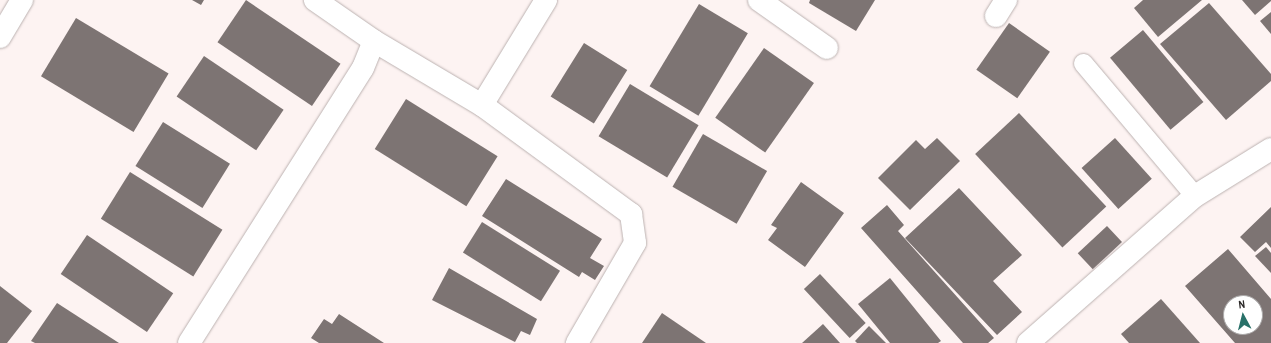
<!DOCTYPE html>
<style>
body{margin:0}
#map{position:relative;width:1271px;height:343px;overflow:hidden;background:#fdf3f2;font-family:"Archivo Narrow",sans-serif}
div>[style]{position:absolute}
.building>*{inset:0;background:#7d7473;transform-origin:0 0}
.roads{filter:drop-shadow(0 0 1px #bcb2b1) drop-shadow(0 0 1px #bcb2b1)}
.service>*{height:19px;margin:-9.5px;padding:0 9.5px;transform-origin:9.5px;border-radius:9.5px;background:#fff}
.minor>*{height:22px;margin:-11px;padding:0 11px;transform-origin:11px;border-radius:11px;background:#fff}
span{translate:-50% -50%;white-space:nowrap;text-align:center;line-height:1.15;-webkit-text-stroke:3px #fff;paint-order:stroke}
.north{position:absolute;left:1223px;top:295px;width:40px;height:40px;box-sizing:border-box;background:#fff;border:1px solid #aba9a9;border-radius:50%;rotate:353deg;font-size:11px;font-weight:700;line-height:16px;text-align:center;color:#2c2928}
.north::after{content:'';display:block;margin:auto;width:14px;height:18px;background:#297169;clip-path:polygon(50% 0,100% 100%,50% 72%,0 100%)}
</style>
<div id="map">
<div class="building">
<i style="clip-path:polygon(192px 0,204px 0,201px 5px)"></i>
<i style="left:246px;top:0;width:114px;height:51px;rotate:34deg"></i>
<i style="clip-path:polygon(810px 0,875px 0,856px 31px,809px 3px)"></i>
<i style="clip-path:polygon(1143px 0,1202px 0,1158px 37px,1134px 8px)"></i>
<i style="clip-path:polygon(1242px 0,1271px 0,1271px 1px,1255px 15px)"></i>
<i style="clip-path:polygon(1209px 3px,1271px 74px,1271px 81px,1226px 120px,1160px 44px)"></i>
<i style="left:699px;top:4px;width:57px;height:96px;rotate:31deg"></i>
<i style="clip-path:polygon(1271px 12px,1271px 34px,1260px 21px)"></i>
<i style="left:76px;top:18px;width:108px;height:68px;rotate:31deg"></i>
<i style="left:1009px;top:23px;width:50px;height:57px;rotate:35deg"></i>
<i style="left:1143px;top:30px;width:94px;height:43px;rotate:50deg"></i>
<i style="left:584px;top:43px;width:51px;height:63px;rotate:32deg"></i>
<i style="left:764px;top:48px;width:61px;height:85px;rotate:35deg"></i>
<i style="left:204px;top:56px;width:96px;height:49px;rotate:34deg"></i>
<i style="left:630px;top:84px;width:80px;height:61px;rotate:31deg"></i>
<i style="left:406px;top:99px;width:108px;height:59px;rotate:32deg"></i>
<i style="left:1019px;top:113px;width:128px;height:60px;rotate:47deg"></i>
<i style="left:163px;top:122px;width:79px;height:52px;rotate:32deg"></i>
<i style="left:703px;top:134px;width:74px;height:61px;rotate:30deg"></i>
<i style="clip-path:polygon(937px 138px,960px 161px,910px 210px,878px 178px,916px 140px,925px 149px)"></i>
<i style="left:1115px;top:138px;width:55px;height:45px;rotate:48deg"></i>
<i style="left:130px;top:172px;width:109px;height:55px;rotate:32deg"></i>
<i style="clip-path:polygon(506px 179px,602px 239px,590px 258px,604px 266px,595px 280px,582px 272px,579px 277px,482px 216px)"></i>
<i style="clip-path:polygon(801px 182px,844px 213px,805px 267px,768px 240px,777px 228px,771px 225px)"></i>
<i style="clip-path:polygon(959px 188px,1022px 255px,993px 281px,1022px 312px,997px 335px,905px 238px)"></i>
<i style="clip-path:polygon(887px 205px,904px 225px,898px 231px,994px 338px,988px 343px,963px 343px,861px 228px)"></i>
<i style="clip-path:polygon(1271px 207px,1271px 248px,1266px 242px,1255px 252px,1240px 237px)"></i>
<i style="left:482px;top:222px;width:92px;height:36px;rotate:32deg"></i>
<i style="left:1107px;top:226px;width:22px;height:40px;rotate:47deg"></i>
<i style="left:87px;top:235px;width:104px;height:47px;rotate:34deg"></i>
<i style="clip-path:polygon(1266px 247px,1271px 253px,1271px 273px,1255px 256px)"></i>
<i style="clip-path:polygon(evenodd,1228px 249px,1271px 299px,1271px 343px,1235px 343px,1185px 286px,1228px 249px,1231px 303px,1255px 303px,1255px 327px,1231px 327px,1231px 303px)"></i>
<i style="clip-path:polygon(449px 268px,537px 319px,530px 335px,521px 331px,515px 342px,432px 300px)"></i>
<i style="left:820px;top:274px;width:67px;height:22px;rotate:47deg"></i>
<i style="clip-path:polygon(890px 278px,941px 341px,938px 343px,890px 343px,858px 304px)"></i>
<i style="clip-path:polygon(0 286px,32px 311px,7px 343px,0 343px)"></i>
<i style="clip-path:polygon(1161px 299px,1200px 343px,1129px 343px,1121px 334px)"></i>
<i style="clip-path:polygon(57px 303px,119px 343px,35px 343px,31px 341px)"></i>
<i style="clip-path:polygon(662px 313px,706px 343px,642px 343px)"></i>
<i style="clip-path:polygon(339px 314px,384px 343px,319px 343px,311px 338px,324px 319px,332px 324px)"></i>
<i style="clip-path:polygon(823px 324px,840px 343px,802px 343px)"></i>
<i style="clip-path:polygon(869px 326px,886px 343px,857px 343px,855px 341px)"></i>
</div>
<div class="roads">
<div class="service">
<i style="left:1083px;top:63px;width:174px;rotate:49.9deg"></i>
</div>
<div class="minor">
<i style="left:759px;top:0;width:83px;rotate:35.2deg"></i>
<i style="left:996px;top:16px;width:19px;rotate:-58deg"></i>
<i style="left:0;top:37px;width:43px;rotate:-59.3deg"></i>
<i style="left:374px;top:41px;width:126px;rotate:30.7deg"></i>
<i style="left:482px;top:105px;width:185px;rotate:36.2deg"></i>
<i style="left:631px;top:214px;width:29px;rotate:82deg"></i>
<i style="left:635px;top:243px;width:116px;rotate:120.1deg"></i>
<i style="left:482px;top:105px;width:123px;rotate:-58.6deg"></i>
<i style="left:189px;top:343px;width:325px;rotate:-57.7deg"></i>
<i style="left:363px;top:68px;width:29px;rotate:-68deg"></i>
<i style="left:374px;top:41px;width:72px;rotate:-145.2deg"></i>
<i style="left:1028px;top:343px;width:222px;rotate:-41.4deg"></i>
<i style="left:1195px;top:196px;width:89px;rotate:-31.7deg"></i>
</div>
</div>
<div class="north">N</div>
</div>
